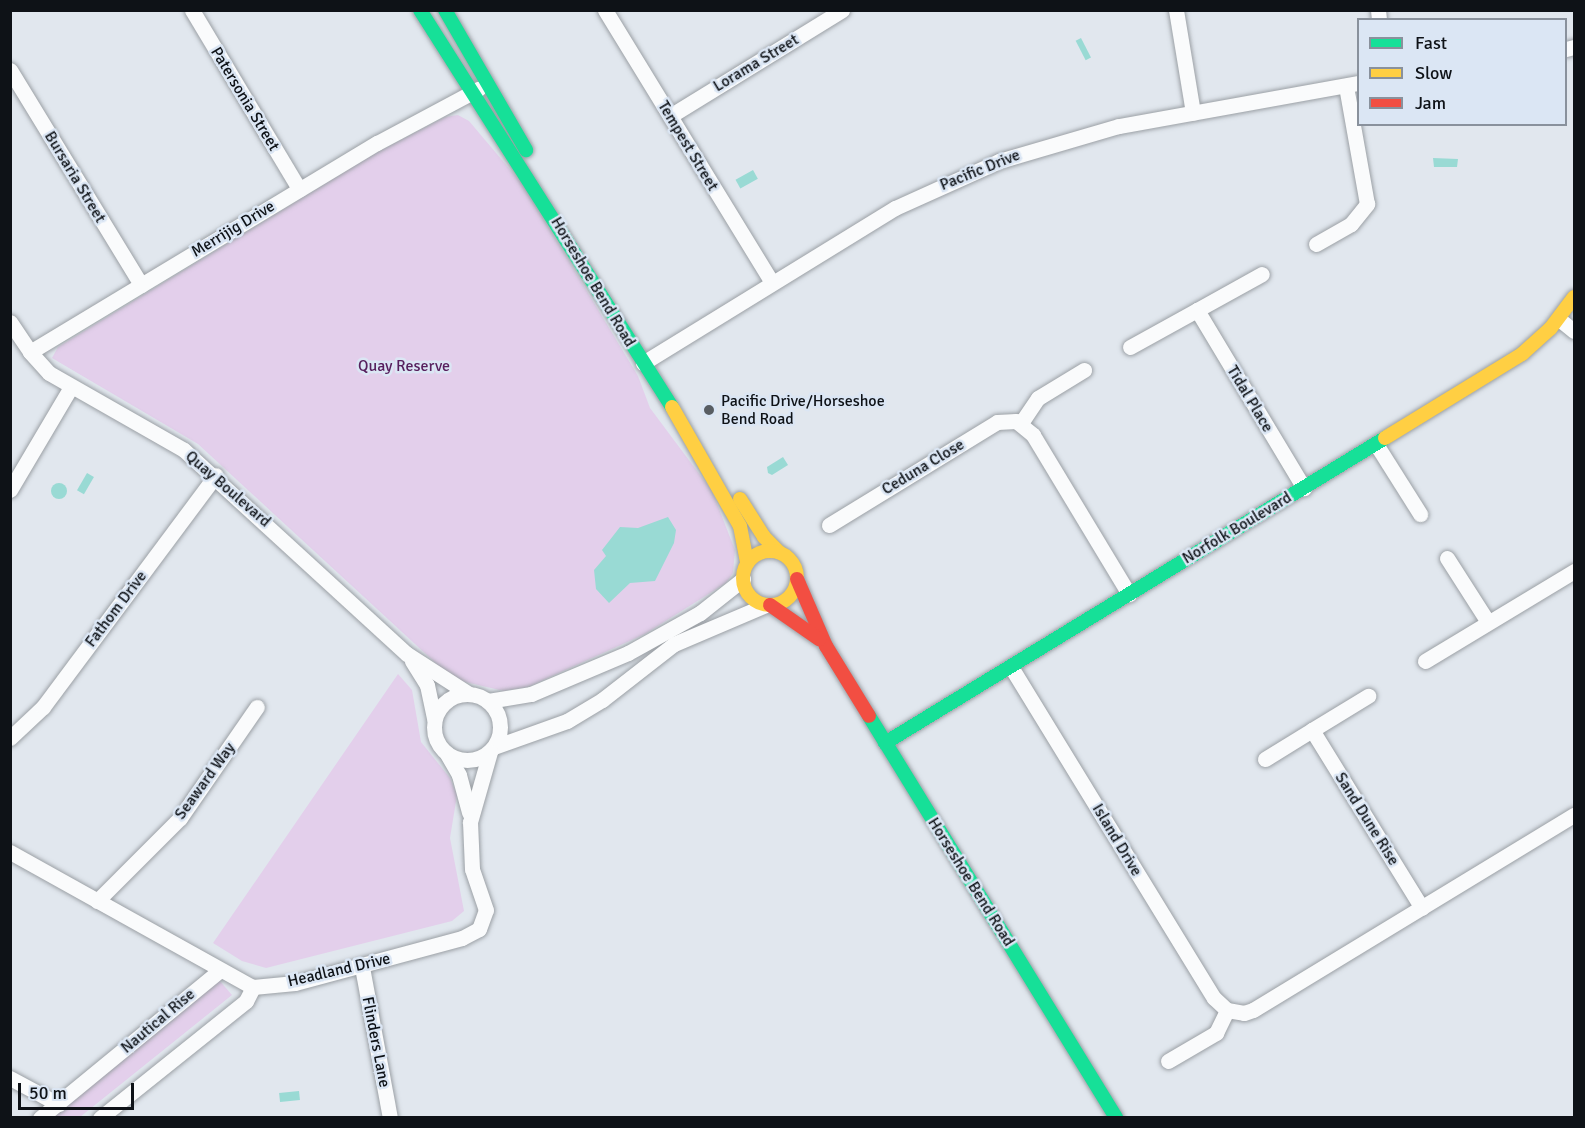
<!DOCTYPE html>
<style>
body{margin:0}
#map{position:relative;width:1585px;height:1128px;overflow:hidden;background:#e1e7ee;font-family:Signika,sans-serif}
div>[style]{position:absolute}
.green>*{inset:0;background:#e3cfeb}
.water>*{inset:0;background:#99dad4;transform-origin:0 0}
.round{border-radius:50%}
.roads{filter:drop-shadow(0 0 2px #9ba0a5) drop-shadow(0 0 2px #9ba0a5)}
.street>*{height:15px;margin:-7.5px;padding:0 7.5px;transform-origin:7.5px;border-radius:7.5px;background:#fafbfc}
.street>.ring{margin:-7.5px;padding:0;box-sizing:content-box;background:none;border:15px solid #fafbfc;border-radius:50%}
.fast>*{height:14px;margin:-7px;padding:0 7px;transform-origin:7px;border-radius:7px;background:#16e098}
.slow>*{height:14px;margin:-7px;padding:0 7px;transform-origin:7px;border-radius:7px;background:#ffcf43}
.slow>.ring{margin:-7px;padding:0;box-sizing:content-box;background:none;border:14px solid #ffcf43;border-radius:50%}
.jam>*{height:14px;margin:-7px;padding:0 7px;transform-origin:7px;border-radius:7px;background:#f24e42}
.dots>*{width:16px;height:16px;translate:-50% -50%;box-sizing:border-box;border:3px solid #dbe6f4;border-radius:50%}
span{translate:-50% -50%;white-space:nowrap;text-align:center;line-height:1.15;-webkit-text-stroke:5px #dbe6f4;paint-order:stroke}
.street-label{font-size:16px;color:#0e1217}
.park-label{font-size:16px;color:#57205e}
.poi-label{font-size:16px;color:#0e1217}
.left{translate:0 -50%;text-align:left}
.frame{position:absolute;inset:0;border:12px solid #0e1217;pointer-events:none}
.legend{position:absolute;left:1357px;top:18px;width:210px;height:108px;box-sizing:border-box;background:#dbe6f4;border:2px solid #89919c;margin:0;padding:8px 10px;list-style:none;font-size:18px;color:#0e1217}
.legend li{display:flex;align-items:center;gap:12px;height:30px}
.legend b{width:30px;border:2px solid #89919c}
.scale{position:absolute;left:18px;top:1083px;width:116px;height:27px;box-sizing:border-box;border:3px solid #0e1217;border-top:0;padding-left:8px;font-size:18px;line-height:21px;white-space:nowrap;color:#0e1217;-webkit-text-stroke:4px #dbe6f4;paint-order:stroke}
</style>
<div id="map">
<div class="green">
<i style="clip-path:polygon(458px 115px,469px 121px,523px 185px,638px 376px,650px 408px,712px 491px,735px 550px,733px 573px,726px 583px,645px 634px,528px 687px,504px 691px,461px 681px,441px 668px,198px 444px,52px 358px,58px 347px,374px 154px,445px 117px)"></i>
<i style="clip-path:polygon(398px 674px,412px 690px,421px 742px,450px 778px,457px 795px,450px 838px,464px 911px,452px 921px,266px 968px,242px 961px,213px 943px)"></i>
<i style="clip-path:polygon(219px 980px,232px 995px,80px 1117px,49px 1118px)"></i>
</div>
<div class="water">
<i style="left:1081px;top:38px;width:22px;height:6px;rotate:63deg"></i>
<i style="clip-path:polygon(1433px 158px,1458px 159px,1457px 167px,1434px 167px)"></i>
<i style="left:753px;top:170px;width:10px;height:20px;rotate:61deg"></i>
<i style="clip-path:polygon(783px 457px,788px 465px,772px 475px,768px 473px,767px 467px)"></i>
<i style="left:87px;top:473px;width:8px;height:20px;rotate:30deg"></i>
<i class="round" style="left:51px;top:483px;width:16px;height:16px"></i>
<i style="clip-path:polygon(668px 517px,676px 530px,674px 543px,655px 581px,630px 583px,609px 603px,596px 589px,594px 570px,606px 556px,602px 550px,620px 527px,638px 528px)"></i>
<i style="left:299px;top:1091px;width:9px;height:20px;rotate:84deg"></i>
</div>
<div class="roads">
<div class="street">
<i style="left:192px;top:10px;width:209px;rotate:59.1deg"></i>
<i style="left:605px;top:10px;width:318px;rotate:58.5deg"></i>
<i style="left:1176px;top:10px;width:104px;rotate:80.6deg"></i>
<i style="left:1378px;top:10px;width:10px;rotate:84deg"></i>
<i style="left:1566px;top:49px;width:8px;rotate:-14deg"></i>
<i style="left:10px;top:70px;width:252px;rotate:58.6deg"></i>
<i style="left:670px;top:116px;width:202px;rotate:-31.6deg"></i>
<i style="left:1316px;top:244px;width:40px;rotate:-29.7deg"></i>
<i style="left:1351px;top:224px;width:26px;rotate:-51deg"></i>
<i style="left:1367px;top:204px;width:120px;rotate:-100.1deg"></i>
<i style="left:1197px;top:310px;width:74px;rotate:-29deg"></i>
<i style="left:1559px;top:319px;width:19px;rotate:39deg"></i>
<i style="left:10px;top:322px;width:36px;rotate:56deg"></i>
<i style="left:30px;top:352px;width:405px;rotate:-31.1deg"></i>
<i style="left:377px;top:143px;width:115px;rotate:-28.1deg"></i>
<i style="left:1130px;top:347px;width:77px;rotate:-28.9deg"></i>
<i style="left:1197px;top:310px;width:208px;rotate:59deg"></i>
<i style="left:30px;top:352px;width:28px;rotate:48deg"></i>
<i style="left:49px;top:373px;width:155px;rotate:29.7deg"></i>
<i style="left:184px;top:450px;width:302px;rotate:42.5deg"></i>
<i style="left:407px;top:654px;width:74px;rotate:32.8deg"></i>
<i style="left:643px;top:363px;width:296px;rotate:-31.6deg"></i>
<i style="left:895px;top:208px;width:114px;rotate:-24.3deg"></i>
<i style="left:999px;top:161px;width:125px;rotate:-16.3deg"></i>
<i style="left:1119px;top:126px;width:243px;rotate:-10.2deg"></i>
<i style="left:1021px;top:423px;width:30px;rotate:-56deg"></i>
<i style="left:1038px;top:398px;width:54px;rotate:-31.3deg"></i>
<i style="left:1376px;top:444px;width:83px;rotate:57.8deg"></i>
<i style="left:10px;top:490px;width:120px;rotate:-59.4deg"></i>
<i style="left:829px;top:525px;width:197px;rotate:-31.5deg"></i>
<i style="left:997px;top:422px;width:19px;rotate:-3deg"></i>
<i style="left:1016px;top:421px;width:22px;rotate:39deg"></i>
<i style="left:1033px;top:435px;width:186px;rotate:58.9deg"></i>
<i style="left:1447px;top:558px;width:76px;rotate:57.4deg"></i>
<i style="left:412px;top:661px;width:28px;rotate:58deg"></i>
<i style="left:427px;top:685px;width:35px;rotate:78deg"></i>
<i style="left:1425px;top:661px;width:174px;rotate:-31.1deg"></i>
<i style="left:1011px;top:667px;width:388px;rotate:58.5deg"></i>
<i style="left:1214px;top:998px;width:18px;rotate:43deg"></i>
<i class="ring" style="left:434px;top:694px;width:51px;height:51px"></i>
<i style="left:488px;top:701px;width:44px;rotate:-9.2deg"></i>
<i style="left:531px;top:694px;width:105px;rotate:-22.9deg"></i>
<i style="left:628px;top:653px;width:82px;rotate:-29.1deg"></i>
<i style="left:700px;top:613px;width:55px;rotate:-38.3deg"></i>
<i style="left:1312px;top:730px;width:66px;rotate:-31.3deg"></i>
<i style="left:10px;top:738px;width:45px;rotate:-43.2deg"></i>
<i style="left:43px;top:707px;width:289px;rotate:-53.3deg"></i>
<i style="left:494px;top:747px;width:77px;rotate:-19.6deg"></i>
<i style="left:567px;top:721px;width:41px;rotate:-31deg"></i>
<i style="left:602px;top:700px;width:91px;rotate:-37.9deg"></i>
<i style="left:674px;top:644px;width:100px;rotate:-23deg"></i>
<i style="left:447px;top:754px;width:24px;rotate:60deg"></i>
<i style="left:459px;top:775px;width:39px;rotate:75deg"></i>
<i style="left:1265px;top:759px;width:55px;rotate:-31.7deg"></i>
<i style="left:1312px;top:730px;width:209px;rotate:58.3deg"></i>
<i style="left:10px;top:852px;width:278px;rotate:29.1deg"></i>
<i style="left:253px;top:987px;width:42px;rotate:-5.4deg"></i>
<i style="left:295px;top:983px;width:173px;rotate:-15.1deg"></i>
<i style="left:462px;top:938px;width:19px;rotate:-28deg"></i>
<i style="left:479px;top:929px;width:20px;rotate:-70deg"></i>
<i style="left:486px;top:910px;width:43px;rotate:-108.9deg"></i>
<i style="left:472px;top:869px;width:47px;rotate:-92.4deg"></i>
<i style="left:470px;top:822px;width:73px;rotate:-74.1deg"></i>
<i style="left:97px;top:901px;width:117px;rotate:-45deg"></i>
<i style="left:180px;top:818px;width:135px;rotate:-55.3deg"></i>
<i style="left:362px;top:967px;width:154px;rotate:79.5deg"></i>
<i style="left:1168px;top:1061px;width:56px;rotate:-30.3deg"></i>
<i style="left:1216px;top:1033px;width:25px;rotate:-64deg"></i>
<i style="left:1227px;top:1010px;width:17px;rotate:10deg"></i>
<i style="left:1244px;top:1013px;width:9px;rotate:-18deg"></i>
<i style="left:1253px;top:1010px;width:376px;rotate:-31.3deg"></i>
<i style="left:10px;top:1078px;width:55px;rotate:28.4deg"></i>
<i style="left:40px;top:1118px;width:232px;rotate:-39.4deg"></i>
<i style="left:100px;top:1118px;width:187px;rotate:-38.7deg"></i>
<i style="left:246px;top:1001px;width:16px;rotate:-63deg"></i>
</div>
<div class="fast">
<i style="left:420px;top:10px;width:470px;rotate:57.6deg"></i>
<i style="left:445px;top:10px;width:162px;rotate:59.9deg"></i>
<i style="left:869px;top:716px;width:472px;rotate:58.4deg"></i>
<i style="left:885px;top:743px;width:586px;rotate:-31.38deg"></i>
</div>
<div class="slow">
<i style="left:672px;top:407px;width:137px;rotate:60.3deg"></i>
<i style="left:740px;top:526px;width:38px;rotate:79deg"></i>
<i style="left:1385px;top:438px;width:161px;rotate:-31.5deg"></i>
<i style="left:1522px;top:354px;width:38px;rotate:-42deg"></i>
<i style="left:1550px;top:329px;width:40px;rotate:-53deg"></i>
<i style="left:740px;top:499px;width:45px;rotate:57.7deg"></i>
<i style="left:764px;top:537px;width:21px;rotate:45deg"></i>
<i class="ring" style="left:743px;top:551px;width:40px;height:40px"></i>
</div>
<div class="jam">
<i style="left:797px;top:579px;width:73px;rotate:66.6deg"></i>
<i style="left:826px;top:646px;width:82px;rotate:58.4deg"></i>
<i style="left:770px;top:605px;width:60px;rotate:34.8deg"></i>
</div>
</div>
<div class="dots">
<i style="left:709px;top:410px;background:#585d62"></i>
</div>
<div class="street-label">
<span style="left:756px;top:63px;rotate:-31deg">Lorama Street</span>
<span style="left:245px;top:99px;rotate:59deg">Patersonia Street</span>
<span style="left:688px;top:146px;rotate:59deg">Tempest Street</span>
<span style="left:980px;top:170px;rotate:-22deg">Pacific Drive</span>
<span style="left:75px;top:177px;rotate:59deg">Bursaria Street</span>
<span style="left:233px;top:229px;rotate:-31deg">Merrijig Drive</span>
<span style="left:593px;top:282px;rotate:59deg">Horseshoe Bend Road</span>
<span style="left:1250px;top:399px;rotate:59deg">Tidal Place</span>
<span style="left:923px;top:467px;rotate:-31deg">Ceduna Close</span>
<span style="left:228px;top:489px;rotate:41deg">Quay Boulevard</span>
<span style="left:1237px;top:528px;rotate:-31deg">Norfolk Boulevard</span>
<span style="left:116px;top:609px;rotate:-53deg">Fathom Drive</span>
<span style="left:205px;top:781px;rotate:-54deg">Seaward Way</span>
<span style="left:1367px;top:819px;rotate:58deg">Sand Dune Rise</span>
<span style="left:1117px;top:840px;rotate:59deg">Island Drive</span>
<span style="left:971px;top:882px;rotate:58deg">Horseshoe Bend Road</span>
<span style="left:339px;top:970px;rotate:-13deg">Headland Drive</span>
<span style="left:158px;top:1021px;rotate:-40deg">Nautical Rise</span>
<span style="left:376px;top:1042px;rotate:79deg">Flinders Lane</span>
</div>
<div class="park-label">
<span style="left:404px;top:366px">Quay Reserve</span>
</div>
<div class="poi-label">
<span class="left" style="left:721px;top:410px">Pacific Drive/Horseshoe<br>Bend Road</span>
</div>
<div class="frame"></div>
<ul class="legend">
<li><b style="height:8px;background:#16e098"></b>Fast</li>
<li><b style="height:8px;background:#ffcf43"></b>Slow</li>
<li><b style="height:8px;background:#f24e42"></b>Jam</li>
</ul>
<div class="scale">50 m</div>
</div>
